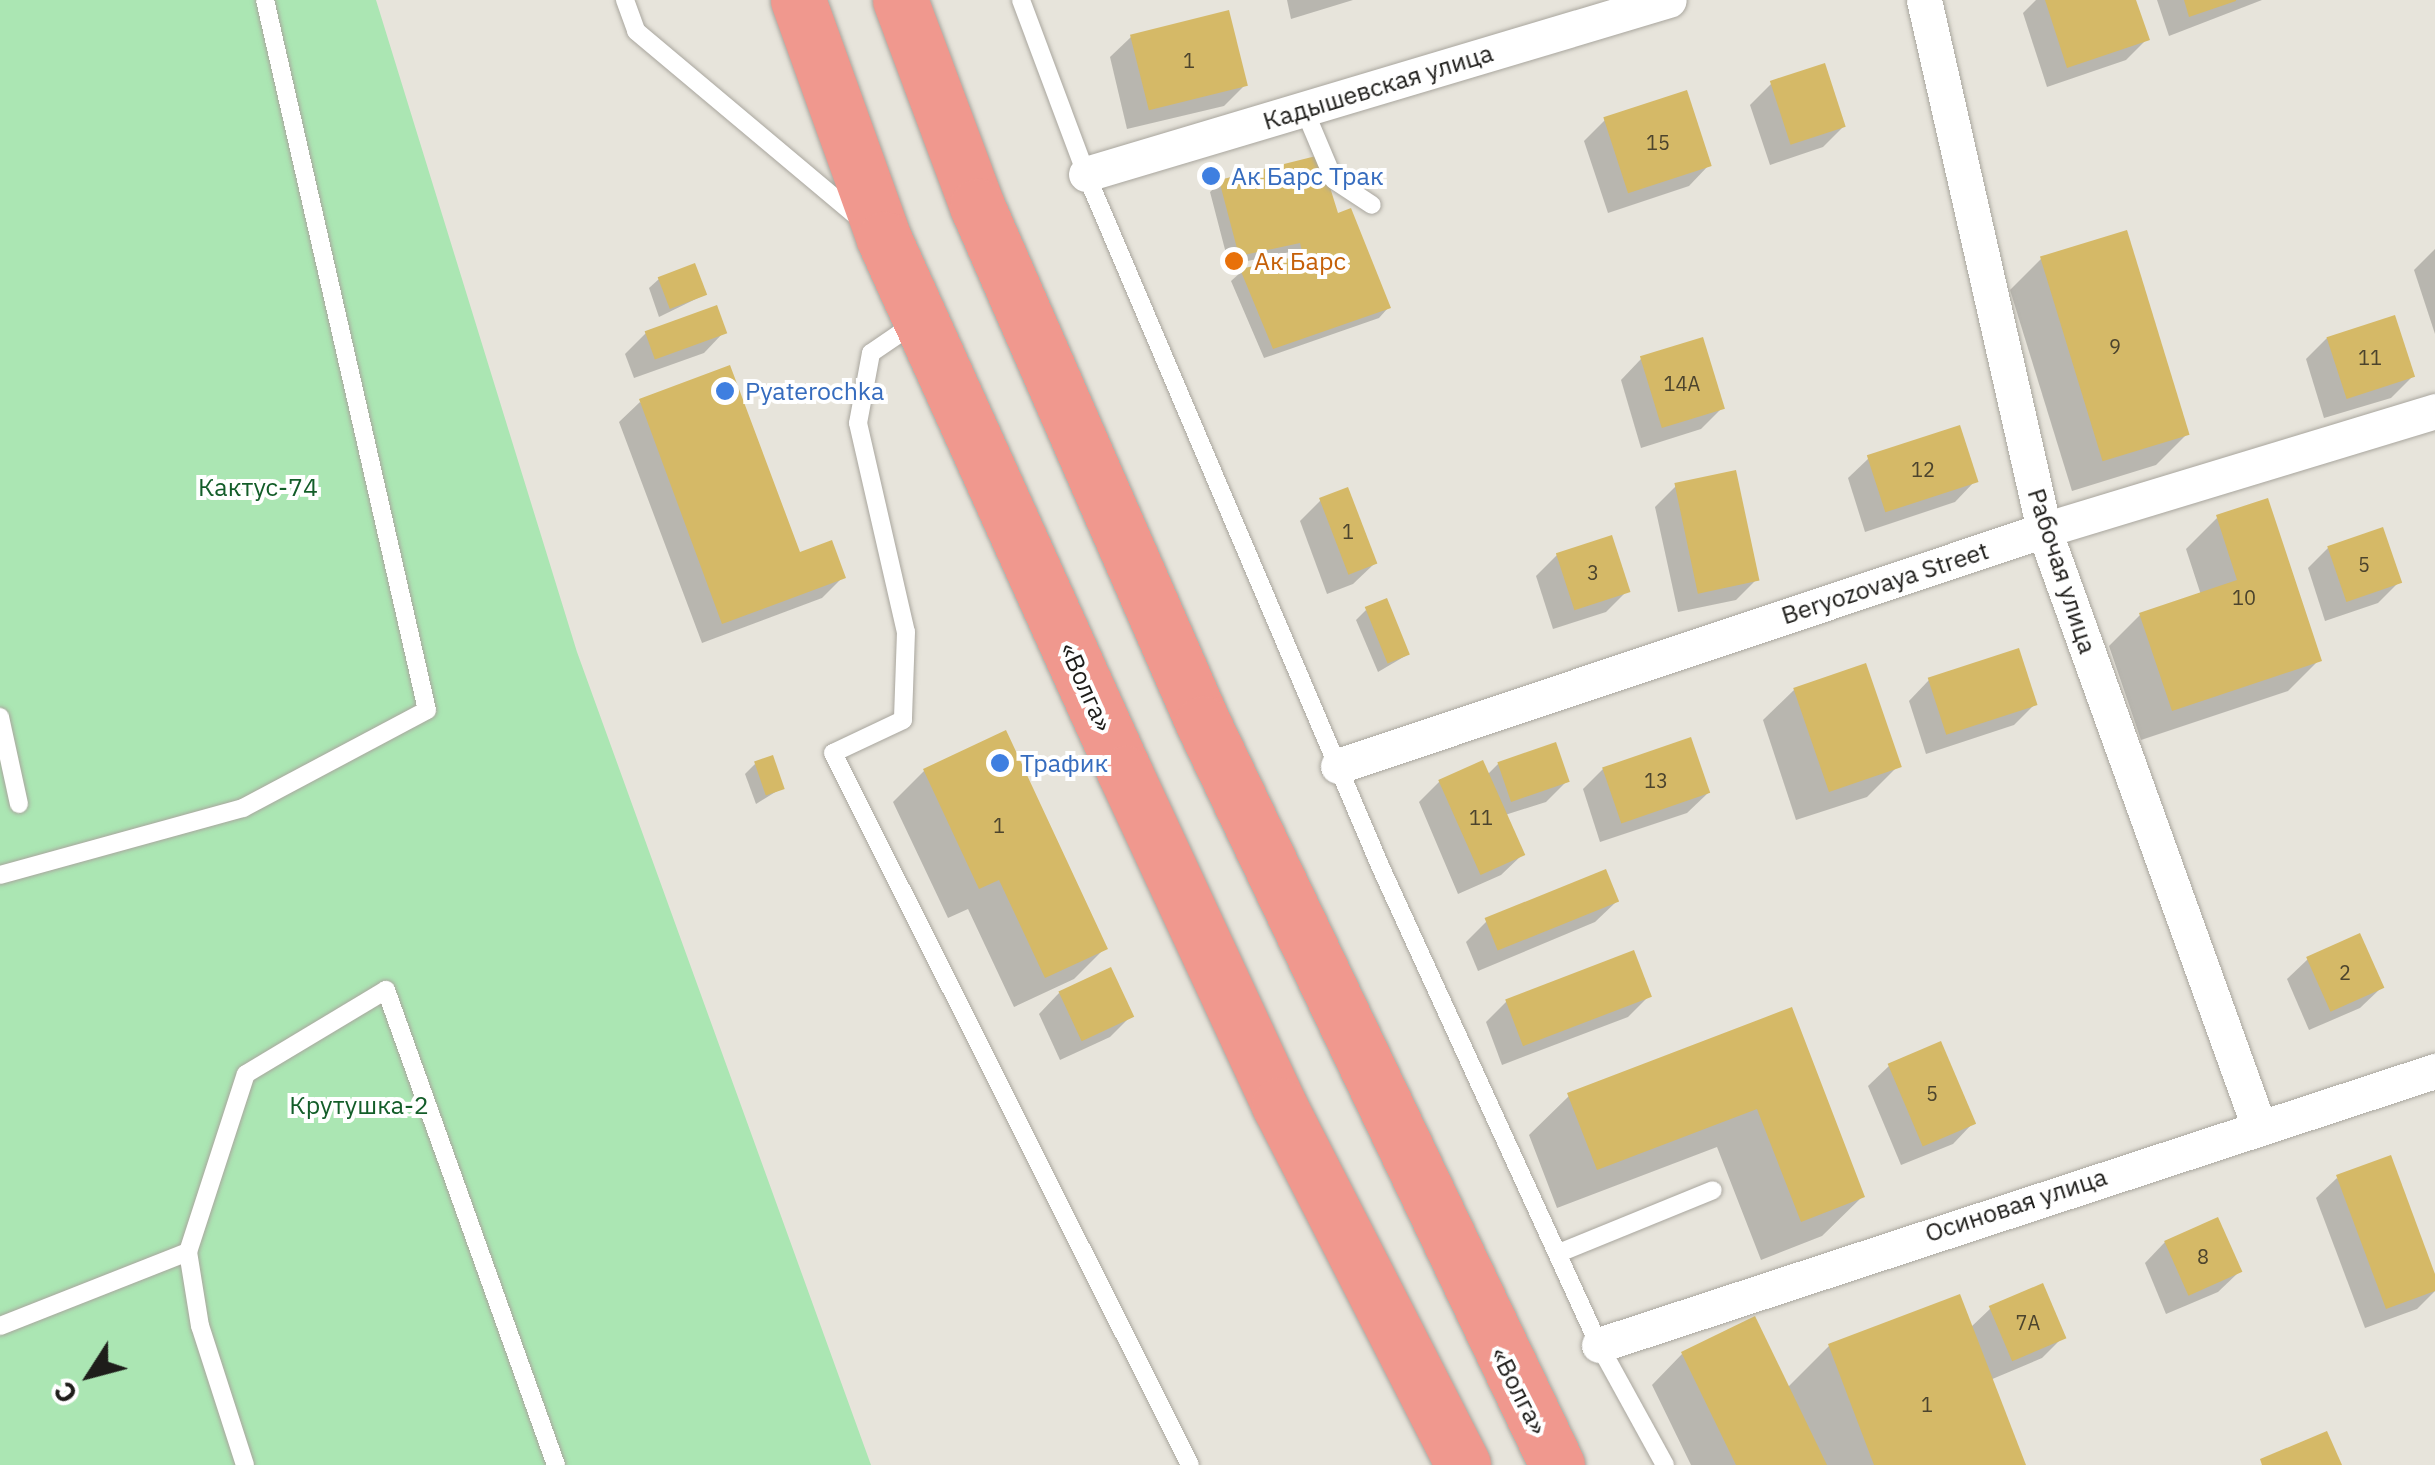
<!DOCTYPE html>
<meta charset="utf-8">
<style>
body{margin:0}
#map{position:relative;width:2435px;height:1465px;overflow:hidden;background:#e7e4db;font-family:"IBM Plex Sans",sans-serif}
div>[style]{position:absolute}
.green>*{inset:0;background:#abe6b3}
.shadow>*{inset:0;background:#0003}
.building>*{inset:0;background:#d5b967;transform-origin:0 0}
.roads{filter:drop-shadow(0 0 2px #a9a69e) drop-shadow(0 0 2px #a9a69e)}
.service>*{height:18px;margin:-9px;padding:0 9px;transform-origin:9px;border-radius:9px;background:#fff}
.minor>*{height:35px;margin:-17.5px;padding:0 17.5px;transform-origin:17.5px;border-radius:17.5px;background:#fff}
.trunk>*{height:55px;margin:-27.5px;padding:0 27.5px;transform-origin:27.5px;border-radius:27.5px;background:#f0988e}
.dots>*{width:28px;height:28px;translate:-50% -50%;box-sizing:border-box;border:5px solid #fff;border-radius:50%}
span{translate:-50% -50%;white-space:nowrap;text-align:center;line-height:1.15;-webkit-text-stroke:8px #fff;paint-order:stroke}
.number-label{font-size:20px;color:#4c442d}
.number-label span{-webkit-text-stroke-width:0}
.street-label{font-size:25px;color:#1e1d1a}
.shop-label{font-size:25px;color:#366cbe}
.left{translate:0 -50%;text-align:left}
.food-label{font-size:25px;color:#c56008}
.park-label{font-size:25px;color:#135d29}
.north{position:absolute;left:40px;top:1325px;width:100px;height:100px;-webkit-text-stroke:8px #fff;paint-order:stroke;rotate:234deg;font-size:28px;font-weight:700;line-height:40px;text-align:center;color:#1e1d1a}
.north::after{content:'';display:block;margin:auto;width:35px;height:45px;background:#1e1d1a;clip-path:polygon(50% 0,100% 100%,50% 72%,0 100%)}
</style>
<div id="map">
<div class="green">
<i style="clip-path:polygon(0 0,376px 0,577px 652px,871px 1465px,0 1465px)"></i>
</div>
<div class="shadow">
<i style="clip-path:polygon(1287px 0,1353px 0,1291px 19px)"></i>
<i style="clip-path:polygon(2036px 0,2134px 0,2147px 39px,2126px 60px,2047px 87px,2023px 13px)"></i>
<i style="clip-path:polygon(2157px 0,2262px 0,2169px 36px)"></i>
<i style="clip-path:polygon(1131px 37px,1245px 85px,1224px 106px,1127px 129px,1110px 57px)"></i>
<i style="clip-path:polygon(1771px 84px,1844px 126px,1823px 147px,1770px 165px,1750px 105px)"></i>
<i style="clip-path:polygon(1605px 120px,1709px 165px,1689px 186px,1608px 213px,1584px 141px)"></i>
<i style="clip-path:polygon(1220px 183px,1337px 217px,1388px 308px,1379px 318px,1264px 358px,1231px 281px,1241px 272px,1293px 260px,1290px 252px,1229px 265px,1210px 192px)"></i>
<i style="clip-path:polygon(2435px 249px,2435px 334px,2414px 270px)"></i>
<i style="clip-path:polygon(2041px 259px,2187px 434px,2156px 465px,2072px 491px,2010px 290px)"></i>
<i style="clip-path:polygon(659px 279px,704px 295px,659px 317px,649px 288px)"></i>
<i style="clip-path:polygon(724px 332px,704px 353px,634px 378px,625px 354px,646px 333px)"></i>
<i style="clip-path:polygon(2327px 338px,2412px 377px,2391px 398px,2324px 418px,2306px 359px)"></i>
<i style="clip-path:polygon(1641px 359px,1722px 408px,1701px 429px,1641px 448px,1621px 380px)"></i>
<i style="clip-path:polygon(640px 402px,799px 555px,843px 577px,822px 598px,702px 643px,619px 422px)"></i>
<i style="clip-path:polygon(1869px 458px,1975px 481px,1955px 502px,1865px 532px,1848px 478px)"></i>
<i style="clip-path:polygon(1676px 486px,1757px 579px,1736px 600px,1678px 612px,1655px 507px)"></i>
<i style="clip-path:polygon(1321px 500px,1374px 564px,1353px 584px,1327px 594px,1300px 521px)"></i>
<i style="clip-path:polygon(2217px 518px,2319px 660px,2288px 691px,2141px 740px,2109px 646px,2140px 615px,2201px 595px,2186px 549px)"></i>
<i style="clip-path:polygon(2329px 547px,2399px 582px,2378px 603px,2325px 621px,2308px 568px)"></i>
<i style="clip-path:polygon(1557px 555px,1627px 591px,1606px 612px,1553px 629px,1536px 576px)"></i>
<i style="clip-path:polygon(1366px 610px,1407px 655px,1378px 672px,1356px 620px)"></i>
<i style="clip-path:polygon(1929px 680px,2035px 704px,2014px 725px,1926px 754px,1909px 701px)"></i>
<i style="clip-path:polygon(1794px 690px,1898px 766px,1867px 797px,1796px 820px,1763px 720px)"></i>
<i style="clip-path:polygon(1005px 734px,1105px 948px,1074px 979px,1014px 1007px,968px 909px,948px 918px,893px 802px,924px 771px)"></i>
<i style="clip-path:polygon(755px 764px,782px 788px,756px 804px,745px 774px)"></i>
<i style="clip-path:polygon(1498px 764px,1567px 781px,1546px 802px,1505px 815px,1522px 855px,1501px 875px,1458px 894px,1419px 802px,1440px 781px,1487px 775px)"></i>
<i style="clip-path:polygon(1604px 768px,1708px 793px,1687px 813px,1600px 842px,1583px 789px)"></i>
<i style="clip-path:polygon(1616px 902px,1595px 922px,1478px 971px,1466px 942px,1487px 921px)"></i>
<i style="clip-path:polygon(2308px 959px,2381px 988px,2360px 1008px,2309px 1030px,2287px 979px)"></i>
<i style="clip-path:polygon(1059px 993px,1131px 1016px,1110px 1037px,1060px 1060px,1039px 1014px)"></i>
<i style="clip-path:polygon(1649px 996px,1628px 1017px,1502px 1065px,1486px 1022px,1507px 1001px)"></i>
<i style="clip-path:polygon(1790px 1010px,1862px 1197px,1822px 1236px,1761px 1260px,1717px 1147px,1557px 1208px,1529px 1135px,1569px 1096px)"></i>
<i style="clip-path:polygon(1889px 1066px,1973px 1123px,1953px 1144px,1901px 1165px,1868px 1086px)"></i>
<i style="clip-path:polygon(2337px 1178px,2435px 1281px,2435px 1291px,2417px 1309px,2365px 1328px,2316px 1198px)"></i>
<i style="clip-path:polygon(2165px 1242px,2239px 1272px,2218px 1292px,2166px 1314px,2145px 1263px)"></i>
<i style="clip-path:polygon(1991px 1308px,2063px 1337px,2042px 1358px,1990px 1380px,2023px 1465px,1691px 1465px,1652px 1385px,1682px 1354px,1787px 1388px,1829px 1346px,1970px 1328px)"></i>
</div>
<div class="building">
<i style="clip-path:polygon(2045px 0,2136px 0,2150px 40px,2067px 68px)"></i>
<i style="clip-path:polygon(2184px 0,2236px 0,2236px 1px,2189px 17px)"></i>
<i style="left:1229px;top:10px;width:78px;height:102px;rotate:76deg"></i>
<i style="left:1825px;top:63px;width:67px;height:58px;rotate:72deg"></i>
<i style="left:1687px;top:90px;width:80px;height:88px;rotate:72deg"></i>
<i style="clip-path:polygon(1320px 155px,1338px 213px,1351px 208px,1391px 308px,1273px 349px,1240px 269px,1303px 255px,1300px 243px,1239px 256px,1219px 180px)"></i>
<i style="left:2127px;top:230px;width:214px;height:91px;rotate:73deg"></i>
<i style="left:695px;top:263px;width:34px;height:40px;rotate:69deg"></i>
<i style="left:717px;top:305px;width:30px;height:77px;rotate:70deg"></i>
<i style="left:2395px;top:315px;width:65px;height:72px;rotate:72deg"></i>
<i style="left:1703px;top:337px;width:75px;height:66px;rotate:73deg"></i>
<i style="clip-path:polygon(730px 365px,800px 552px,832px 540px,846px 578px,722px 624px,639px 399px)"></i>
<i style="left:1960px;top:425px;width:60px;height:98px;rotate:72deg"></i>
<i style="left:1736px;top:470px;width:113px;height:63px;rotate:78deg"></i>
<i style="left:1348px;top:487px;width:82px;height:31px;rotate:69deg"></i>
<i style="clip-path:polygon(2268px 498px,2322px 661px,2172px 711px,2139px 613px,2237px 580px,2216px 515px)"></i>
<i style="left:2383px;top:527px;width:59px;height:59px;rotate:71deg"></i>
<i style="left:1612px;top:535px;width:60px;height:59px;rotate:72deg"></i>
<i style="left:1387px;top:598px;width:61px;height:24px;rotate:68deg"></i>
<i style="left:2019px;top:648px;width:60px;height:96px;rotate:72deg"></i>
<i style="left:1866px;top:663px;width:110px;height:77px;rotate:71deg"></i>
<i style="clip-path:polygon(1006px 730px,1108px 949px,1045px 978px,999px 880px,979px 889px,923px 769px)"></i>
<i style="left:1691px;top:737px;width:59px;height:94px;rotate:71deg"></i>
<i style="left:1556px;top:742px;width:42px;height:62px;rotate:71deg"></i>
<i style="left:773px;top:755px;width:36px;height:20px;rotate:71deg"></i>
<i style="left:1483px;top:760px;width:104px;height:49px;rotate:66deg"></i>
<i style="left:1606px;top:869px;width:35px;height:131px;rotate:68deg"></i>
<i style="left:2360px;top:933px;width:60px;height:59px;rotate:66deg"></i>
<i style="left:1634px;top:950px;width:50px;height:138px;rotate:69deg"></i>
<i style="left:1111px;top:967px;width:55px;height:58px;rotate:65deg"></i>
<i style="clip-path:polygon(1792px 1007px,1865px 1197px,1801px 1222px,1757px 1109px,1597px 1170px,1567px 1093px)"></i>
<i style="left:1941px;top:1041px;width:90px;height:58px;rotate:67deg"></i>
<i style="clip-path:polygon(2391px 1155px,2435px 1274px,2435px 1291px,2386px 1309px,2336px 1175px)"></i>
<i style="left:2218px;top:1217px;width:60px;height:59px;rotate:66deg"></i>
<i style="left:2043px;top:1283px;width:60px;height:59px;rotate:67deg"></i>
<i style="clip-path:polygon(1960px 1294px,2026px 1465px,1874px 1465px,1828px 1344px)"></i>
<i style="clip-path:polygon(1755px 1316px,1827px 1465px,1736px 1465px,1681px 1352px)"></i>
<i style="clip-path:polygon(2327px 1431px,2342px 1465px,2262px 1465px,2260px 1459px)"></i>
</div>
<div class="roads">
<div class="service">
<i style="left:625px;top:0;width:33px;rotate:70deg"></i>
<i style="left:636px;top:31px;width:291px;rotate:40deg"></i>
<i style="left:1021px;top:0;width:186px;rotate:69.5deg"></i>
<i style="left:1086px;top:174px;width:754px;rotate:66.97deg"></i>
<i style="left:1381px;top:868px;width:524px;rotate:65.44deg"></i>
<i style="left:1599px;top:1345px;width:137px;rotate:61.2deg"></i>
<i style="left:1304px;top:109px;width:77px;rotate:67.1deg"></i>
<i style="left:1334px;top:180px;width:45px;rotate:33.3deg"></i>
<i style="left:915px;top:323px;width:53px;rotate:145.7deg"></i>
<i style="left:871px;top:353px;width:71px;rotate:100.5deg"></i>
<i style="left:858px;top:423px;width:214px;rotate:77.1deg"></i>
<i style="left:906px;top:632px;width:88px;rotate:92deg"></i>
<i style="left:903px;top:720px;width:77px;rotate:154.8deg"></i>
<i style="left:833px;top:753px;width:796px;rotate:63.37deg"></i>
<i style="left:0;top:717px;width:89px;rotate:77.7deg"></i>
<i style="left:0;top:875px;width:252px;rotate:-15.4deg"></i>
<i style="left:243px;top:808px;width:208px;rotate:-28deg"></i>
<i style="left:427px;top:710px;width:728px;rotate:-102.85deg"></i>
<i style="left:1559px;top:1253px;width:166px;rotate:-22.2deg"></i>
<i style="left:0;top:1326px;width:202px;rotate:-21.5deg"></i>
<i style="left:245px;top:1465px;width:146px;rotate:-107.9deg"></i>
<i style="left:200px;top:1326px;width:75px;rotate:-99.2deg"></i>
<i style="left:188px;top:1252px;width:187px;rotate:-72deg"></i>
<i style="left:246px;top:1074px;width:163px;rotate:-31deg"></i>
<i style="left:386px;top:990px;width:505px;rotate:70.31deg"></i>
</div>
<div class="minor">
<i style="left:1924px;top:0;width:543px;rotate:77.24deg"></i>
<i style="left:2044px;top:530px;width:631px;rotate:70.19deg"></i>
<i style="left:1086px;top:174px;width:608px;rotate:-16.62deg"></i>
<i style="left:1338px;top:766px;width:744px;rotate:-18.48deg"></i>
<i style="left:2044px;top:530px;width:409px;rotate:-16.9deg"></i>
<i style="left:1599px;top:1345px;width:880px;rotate:-18.15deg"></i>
</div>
<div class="trunk">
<i style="left:798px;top:0;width:254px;rotate:70.2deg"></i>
<i style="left:884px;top:239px;width:586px;rotate:65.71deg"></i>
<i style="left:1125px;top:773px;width:366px;rotate:65.1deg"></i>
<i style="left:1279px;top:1105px;width:404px;rotate:62.9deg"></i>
<i style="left:900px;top:0;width:220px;rotate:69.5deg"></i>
<i style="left:977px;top:206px;width:564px;rotate:66.39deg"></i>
<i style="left:1203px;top:723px;width:822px;rotate:64.49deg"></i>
</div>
</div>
<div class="dots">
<i style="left:1211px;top:176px;background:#3f7fe0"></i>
<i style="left:1234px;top:261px;background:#e8710a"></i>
<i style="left:725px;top:391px;background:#3f7fe0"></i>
<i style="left:1000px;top:763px;background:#3f7fe0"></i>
</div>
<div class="number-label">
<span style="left:1189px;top:60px">1</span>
<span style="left:1658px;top:142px">15</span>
<span style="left:2115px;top:346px">9</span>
<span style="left:2370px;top:357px">11</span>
<span style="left:1682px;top:383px">14А</span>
<span style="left:1923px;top:469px">12</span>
<span style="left:1348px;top:531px">1</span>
<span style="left:2364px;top:564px">5</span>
<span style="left:1593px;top:572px">3</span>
<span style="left:2244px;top:597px">10</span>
<span style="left:1656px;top:780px">13</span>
<span style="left:1481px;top:817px">11</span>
<span style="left:999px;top:825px">1</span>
<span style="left:2345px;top:972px">2</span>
<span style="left:1932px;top:1093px">5</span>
<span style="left:2203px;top:1256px">8</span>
<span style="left:2028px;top:1322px">7А</span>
<span style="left:1927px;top:1404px">1</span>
</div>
<div class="street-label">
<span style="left:1378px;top:87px;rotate:-17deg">Кадышевская улица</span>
<span style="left:2062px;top:571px;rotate:72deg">Рабочая улица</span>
<span style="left:1885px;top:583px;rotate:-18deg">Beryozovaya Street</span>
<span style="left:1086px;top:687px;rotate:66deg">«Волга»</span>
<span style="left:2016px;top:1205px;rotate:-18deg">Осиновая улица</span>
<span style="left:1519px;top:1391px;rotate:63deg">«Волга»</span>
</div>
<div class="shop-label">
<span class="left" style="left:1231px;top:176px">Ак Барс Трак</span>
<span class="left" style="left:745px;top:391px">Pyaterochka</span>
<span class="left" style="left:1020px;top:763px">Трафик</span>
</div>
<div class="food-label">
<span class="left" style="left:1254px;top:261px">Ак Барс</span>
</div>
<div class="park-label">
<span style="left:258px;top:487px">Кактус-74</span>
<span style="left:359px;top:1105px">Крутушка-2</span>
</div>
<div class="north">С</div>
</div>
